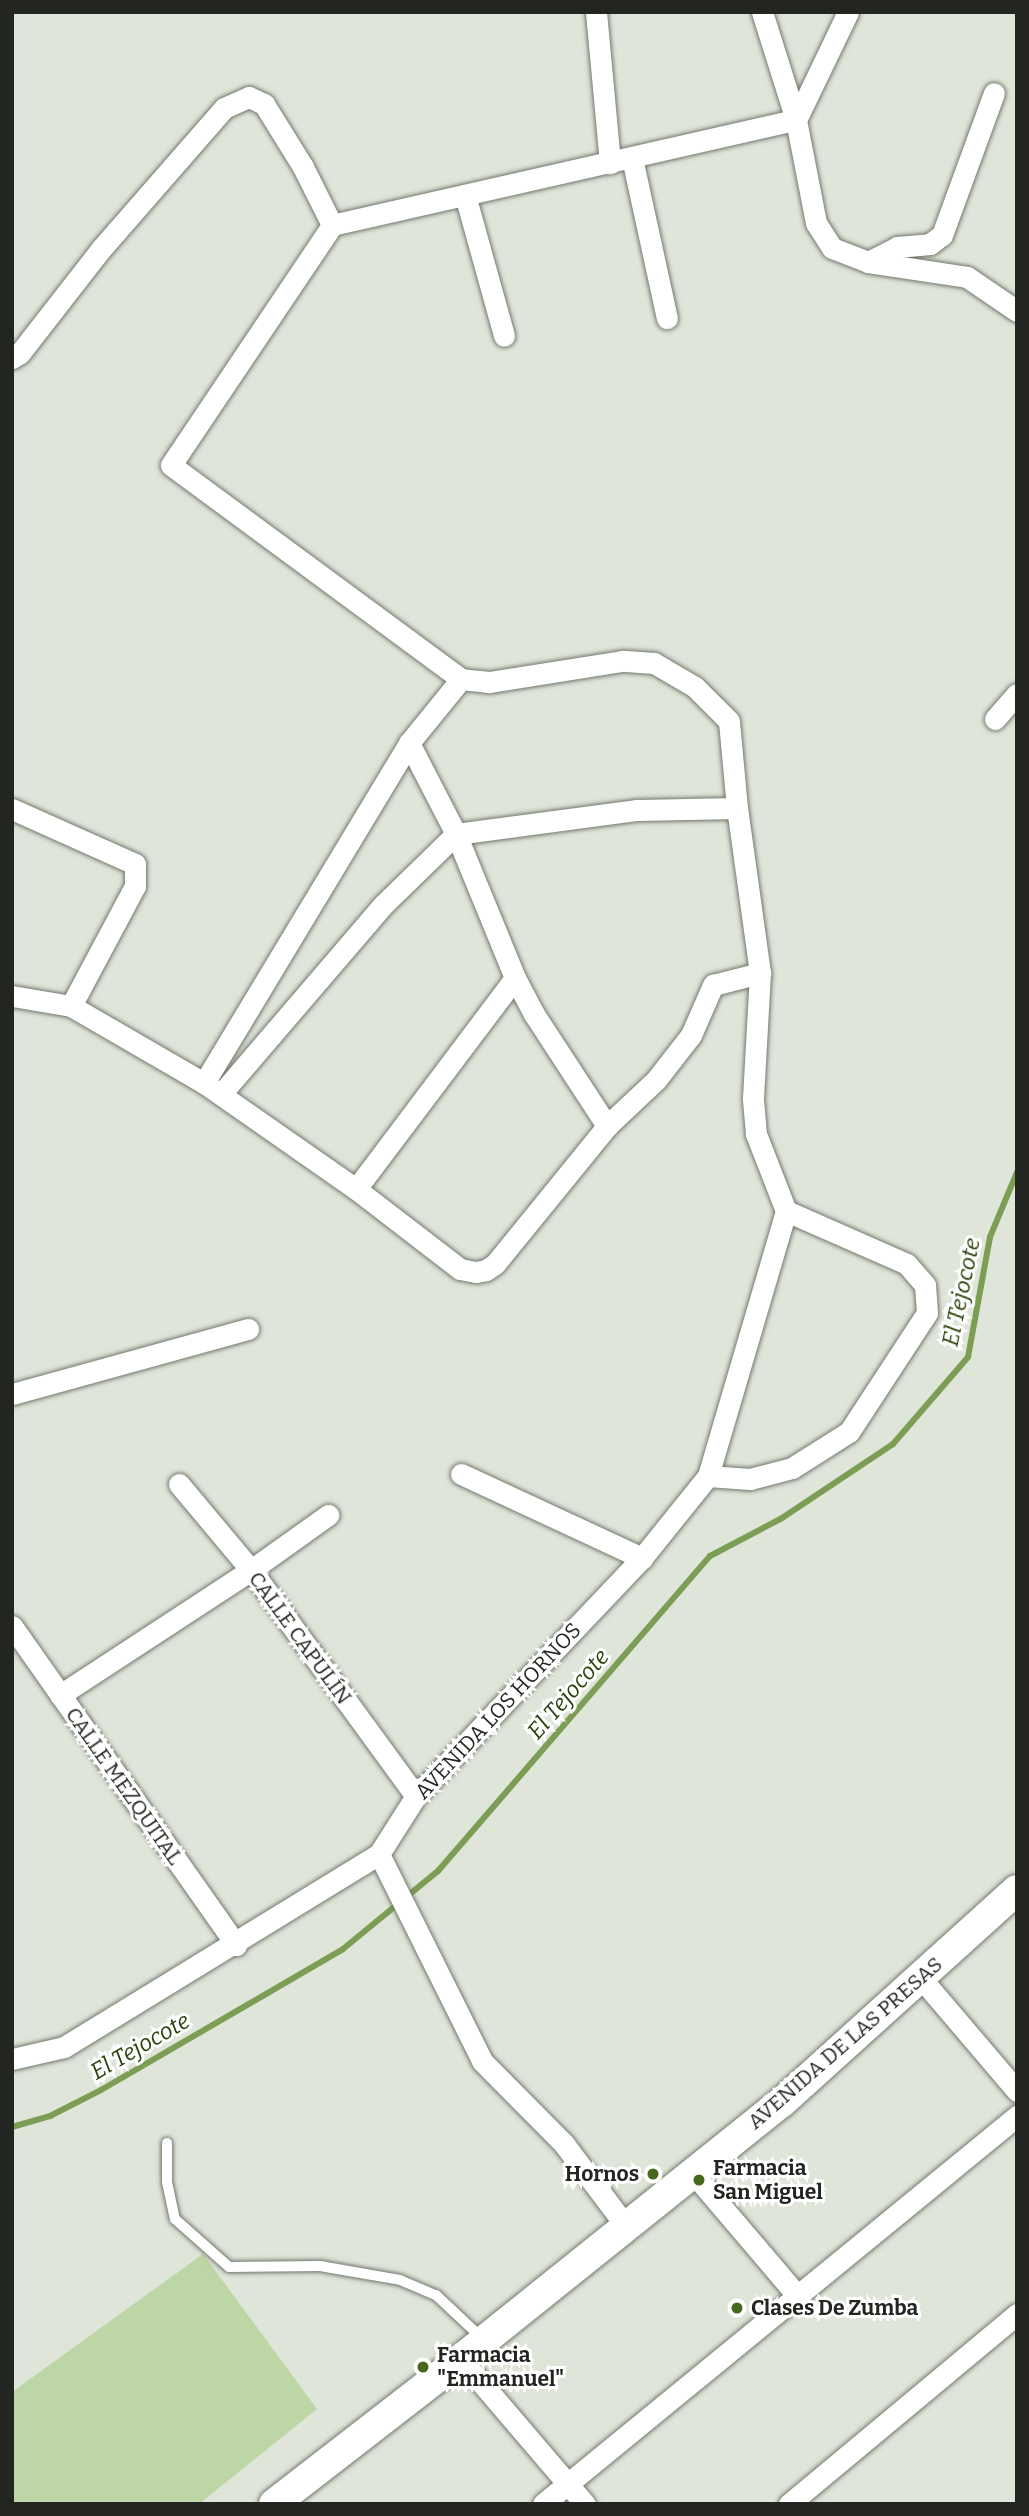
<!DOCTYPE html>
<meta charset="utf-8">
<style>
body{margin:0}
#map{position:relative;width:1029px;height:2516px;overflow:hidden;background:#dfe5d9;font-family:Bitter,serif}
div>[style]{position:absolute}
.green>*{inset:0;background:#bdd6a5}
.stream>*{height:6px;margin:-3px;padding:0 3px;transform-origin:3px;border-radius:3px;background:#7b9d54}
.roads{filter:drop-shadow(0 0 2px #74796e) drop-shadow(0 0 2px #74796e)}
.lane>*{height:10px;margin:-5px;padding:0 5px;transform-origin:5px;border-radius:5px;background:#fff}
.street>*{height:21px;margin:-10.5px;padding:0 10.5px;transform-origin:10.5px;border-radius:10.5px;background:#fff}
.secondary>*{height:30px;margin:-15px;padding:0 15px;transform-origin:15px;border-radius:15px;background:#fff}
.dots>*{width:19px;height:19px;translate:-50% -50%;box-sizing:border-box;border:4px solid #fff;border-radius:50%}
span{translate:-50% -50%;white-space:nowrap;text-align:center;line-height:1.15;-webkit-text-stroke:6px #fff;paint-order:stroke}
.street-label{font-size:21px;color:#232521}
.poi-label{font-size:21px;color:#232521;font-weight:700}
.left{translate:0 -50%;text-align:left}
.right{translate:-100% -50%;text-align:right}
.water-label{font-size:23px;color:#2a4009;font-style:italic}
.frame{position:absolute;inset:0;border:14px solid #232521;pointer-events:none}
</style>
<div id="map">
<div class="green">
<i style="clip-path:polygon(203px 2254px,317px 2409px,199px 2504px,12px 2504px,12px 2392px)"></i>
</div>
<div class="stream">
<i style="left:12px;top:2127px;width:40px;rotate:-16deg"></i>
<i style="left:50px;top:2116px;width:57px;rotate:-27deg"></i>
<i style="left:101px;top:2090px;width:280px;rotate:-30.2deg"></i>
<i style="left:343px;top:1949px;width:123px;rotate:-39.4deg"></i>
<i style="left:438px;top:1871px;width:416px;rotate:-49.2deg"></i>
<i style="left:710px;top:1556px;width:81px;rotate:-27.8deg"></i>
<i style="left:782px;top:1518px;width:133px;rotate:-33.7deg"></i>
<i style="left:893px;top:1444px;width:115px;rotate:-49.2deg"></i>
<i style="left:968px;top:1357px;width:122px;rotate:-79.6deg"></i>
<i style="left:990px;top:1237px;width:70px;rotate:-67.4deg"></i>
</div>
<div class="roads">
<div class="lane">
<i style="left:167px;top:2143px;width:39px;rotate:90deg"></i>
<i style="left:167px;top:2182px;width:38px;rotate:78deg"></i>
<i style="left:175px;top:2219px;width:72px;rotate:41.6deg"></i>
<i style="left:229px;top:2267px;width:91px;rotate:-0.6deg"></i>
<i style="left:320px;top:2266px;width:81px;rotate:9.9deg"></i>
<i style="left:400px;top:2280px;width:39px;rotate:23deg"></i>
<i style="left:436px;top:2295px;width:63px;rotate:43.1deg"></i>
</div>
<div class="street">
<i style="left:596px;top:12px;width:152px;rotate:84.7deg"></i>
<i style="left:762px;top:12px;width:113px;rotate:72.5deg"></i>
<i style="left:796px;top:120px;width:105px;rotate:79deg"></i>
<i style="left:816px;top:223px;width:30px;rotate:57deg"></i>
<i style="left:832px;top:248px;width:39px;rotate:21deg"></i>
<i style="left:868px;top:262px;width:100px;rotate:8.6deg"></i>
<i style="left:967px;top:277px;width:60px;rotate:34.2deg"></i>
<i style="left:796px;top:120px;width:120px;rotate:-64.3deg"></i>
<i style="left:632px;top:158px;width:164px;rotate:77.7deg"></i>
<i style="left:465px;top:195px;width:146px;rotate:74.5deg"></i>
<i style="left:868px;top:262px;width:33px;rotate:-27deg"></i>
<i style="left:897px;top:247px;width:33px;rotate:-5deg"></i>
<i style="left:930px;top:244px;width:15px;rotate:-37deg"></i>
<i style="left:942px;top:235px;width:151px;rotate:-69.9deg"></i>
<i style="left:12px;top:358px;width:9px;rotate:-32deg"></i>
<i style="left:20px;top:353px;width:132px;rotate:-52.1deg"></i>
<i style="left:101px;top:249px;width:187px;rotate:-48.9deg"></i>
<i style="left:224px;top:108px;width:27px;rotate:-24deg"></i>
<i style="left:249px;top:97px;width:17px;rotate:25deg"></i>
<i style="left:264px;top:104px;width:74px;rotate:58.2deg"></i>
<i style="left:303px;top:167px;width:65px;rotate:63.4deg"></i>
<i style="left:995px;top:719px;width:33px;rotate:-49deg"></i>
<i style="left:409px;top:743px;width:102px;rotate:62.7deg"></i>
<i style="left:456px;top:834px;width:156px;rotate:67.7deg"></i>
<i style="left:515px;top:978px;width:41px;rotate:62.2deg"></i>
<i style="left:534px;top:1014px;width:134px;rotate:56.9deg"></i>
<i style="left:12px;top:809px;width:135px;rotate:24.1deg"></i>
<i style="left:135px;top:864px;width:22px;rotate:90deg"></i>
<i style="left:135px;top:886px;width:136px;rotate:118.1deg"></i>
<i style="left:12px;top:996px;width:60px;rotate:9.6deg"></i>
<i style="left:71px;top:1006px;width:154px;rotate:30.1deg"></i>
<i style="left:204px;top:1083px;width:185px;rotate:34.9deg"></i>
<i style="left:356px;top:1189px;width:131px;rotate:37.6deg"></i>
<i style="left:460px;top:1269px;width:16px;rotate:11deg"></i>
<i style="left:476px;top:1272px;width:10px;rotate:-11deg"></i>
<i style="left:486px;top:1270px;width:11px;rotate:-34deg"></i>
<i style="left:495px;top:1264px;width:178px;rotate:-50.9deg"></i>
<i style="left:607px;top:1126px;width:67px;rotate:-43.2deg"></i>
<i style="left:656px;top:1080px;width:57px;rotate:-52.1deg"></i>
<i style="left:691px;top:1035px;width:55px;rotate:-66.3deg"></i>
<i style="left:713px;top:985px;width:49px;rotate:-14.3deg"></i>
<i style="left:204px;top:1083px;width:397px;rotate:-58.9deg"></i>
<i style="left:409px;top:743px;width:82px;rotate:-50.9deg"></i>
<i style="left:221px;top:1094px;width:250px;rotate:-49.4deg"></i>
<i style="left:384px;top:904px;width:100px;rotate:-44.2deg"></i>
<i style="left:456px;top:834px;width:183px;rotate:-7.6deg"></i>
<i style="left:637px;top:810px;width:100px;rotate:-1.1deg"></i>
<i style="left:356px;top:1189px;width:264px;rotate:-53deg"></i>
<i style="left:12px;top:1394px;width:245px;rotate:-15.4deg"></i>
<i style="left:461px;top:1474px;width:200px;rotate:24.9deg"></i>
<i style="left:708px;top:1476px;width:42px;rotate:4.1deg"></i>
<i style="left:750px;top:1479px;width:43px;rotate:-14.7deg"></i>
<i style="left:792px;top:1468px;width:67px;rotate:-32.3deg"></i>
<i style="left:849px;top:1432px;width:142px;rotate:-56.8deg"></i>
<i style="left:927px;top:1313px;width:28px;rotate:-94deg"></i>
<i style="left:925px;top:1285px;width:28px;rotate:-131deg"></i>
<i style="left:907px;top:1264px;width:132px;rotate:-156.3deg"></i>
<i style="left:179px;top:1484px;width:112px;rotate:50.1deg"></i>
<i style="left:251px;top:1570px;width:280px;rotate:53.9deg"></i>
<i style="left:12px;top:1626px;width:390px;rotate:54.9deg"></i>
<i style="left:60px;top:1695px;width:228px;rotate:-33.2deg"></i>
<i style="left:251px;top:1570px;width:95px;rotate:-35.5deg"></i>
<i style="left:379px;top:1854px;width:231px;rotate:63.5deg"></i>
<i style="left:482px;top:2061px;width:117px;rotate:45.3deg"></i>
<i style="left:564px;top:2144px;width:101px;rotate:53deg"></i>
<i style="left:920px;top:1977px;width:150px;rotate:49.6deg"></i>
<i style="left:12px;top:2059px;width:53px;rotate:-13deg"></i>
<i style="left:64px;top:2047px;width:369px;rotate:-31.5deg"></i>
<i style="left:379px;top:1854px;width:69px;rotate:-57.5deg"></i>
<i style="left:416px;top:1796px;width:328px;rotate:-46.5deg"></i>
<i style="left:642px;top:1558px;width:105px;rotate:-51.2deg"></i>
<i style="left:708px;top:1476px;width:276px;rotate:-73.6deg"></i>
<i style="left:786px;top:1211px;width:83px;rotate:-111.3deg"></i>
<i style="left:756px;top:1134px;width:36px;rotate:-95deg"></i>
<i style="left:753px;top:1098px;width:125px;rotate:-86.8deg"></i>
<i style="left:760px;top:973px;width:167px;rotate:-97.9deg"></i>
<i style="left:737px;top:808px;width:87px;rotate:-95.3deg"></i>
<i style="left:729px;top:721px;width:48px;rotate:-135deg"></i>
<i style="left:695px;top:687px;width:48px;rotate:-149.7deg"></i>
<i style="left:654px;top:663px;width:32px;rotate:-176deg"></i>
<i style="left:622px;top:661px;width:135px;rotate:171deg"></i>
<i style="left:489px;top:682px;width:28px;rotate:-174deg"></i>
<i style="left:461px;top:679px;width:360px;rotate:-143.6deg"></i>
<i style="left:171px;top:465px;width:289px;rotate:-56.1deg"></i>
<i style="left:332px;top:225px;width:476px;rotate:-12.8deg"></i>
<i style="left:693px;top:2173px;width:160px;rotate:49.6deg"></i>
<i style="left:461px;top:2359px;width:191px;rotate:49.5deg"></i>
<i style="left:543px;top:2504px;width:613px;rotate:-39.3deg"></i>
<i style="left:789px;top:2504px;width:297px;rotate:-39.8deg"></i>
</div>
<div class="secondary">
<i style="left:274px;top:2504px;width:237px;rotate:-37.8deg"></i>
<i style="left:461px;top:2359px;width:411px;rotate:-38.7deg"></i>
<i style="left:782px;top:2102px;width:316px;rotate:-42.1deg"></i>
</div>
</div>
<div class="dots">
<i style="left:653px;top:2174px;background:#47671c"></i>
<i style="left:699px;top:2180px;background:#47671c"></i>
<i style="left:737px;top:2308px;background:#47671c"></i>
<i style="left:423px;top:2367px;background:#47671c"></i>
</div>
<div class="street-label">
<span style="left:300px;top:1638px;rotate:54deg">CALLE CAPULÍN</span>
<span style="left:498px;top:1711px;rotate:-47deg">AVENIDA LOS HORNOS</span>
<span style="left:124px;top:1786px;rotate:55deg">CALLE MEZQUITAL</span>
<span style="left:845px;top:2043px;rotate:-41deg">AVENIDA DE LAS PRESAS</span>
</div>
<div class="poi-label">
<span class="left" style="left:713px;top:2180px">Farmacia<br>San Miguel</span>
<span class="right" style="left:639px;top:2174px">Hornos</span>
<span class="left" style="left:751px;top:2308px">Clases De Zumba</span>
<span class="left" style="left:437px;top:2367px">Farmacia<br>"Emmanuel"</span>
</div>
<div class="water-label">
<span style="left:961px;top:1292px;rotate:-78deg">El Tejocote</span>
<span style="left:568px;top:1694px;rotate:-49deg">El Tejocote</span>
<span style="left:140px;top:2046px;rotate:-30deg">El Tejocote</span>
</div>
<div class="frame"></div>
</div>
